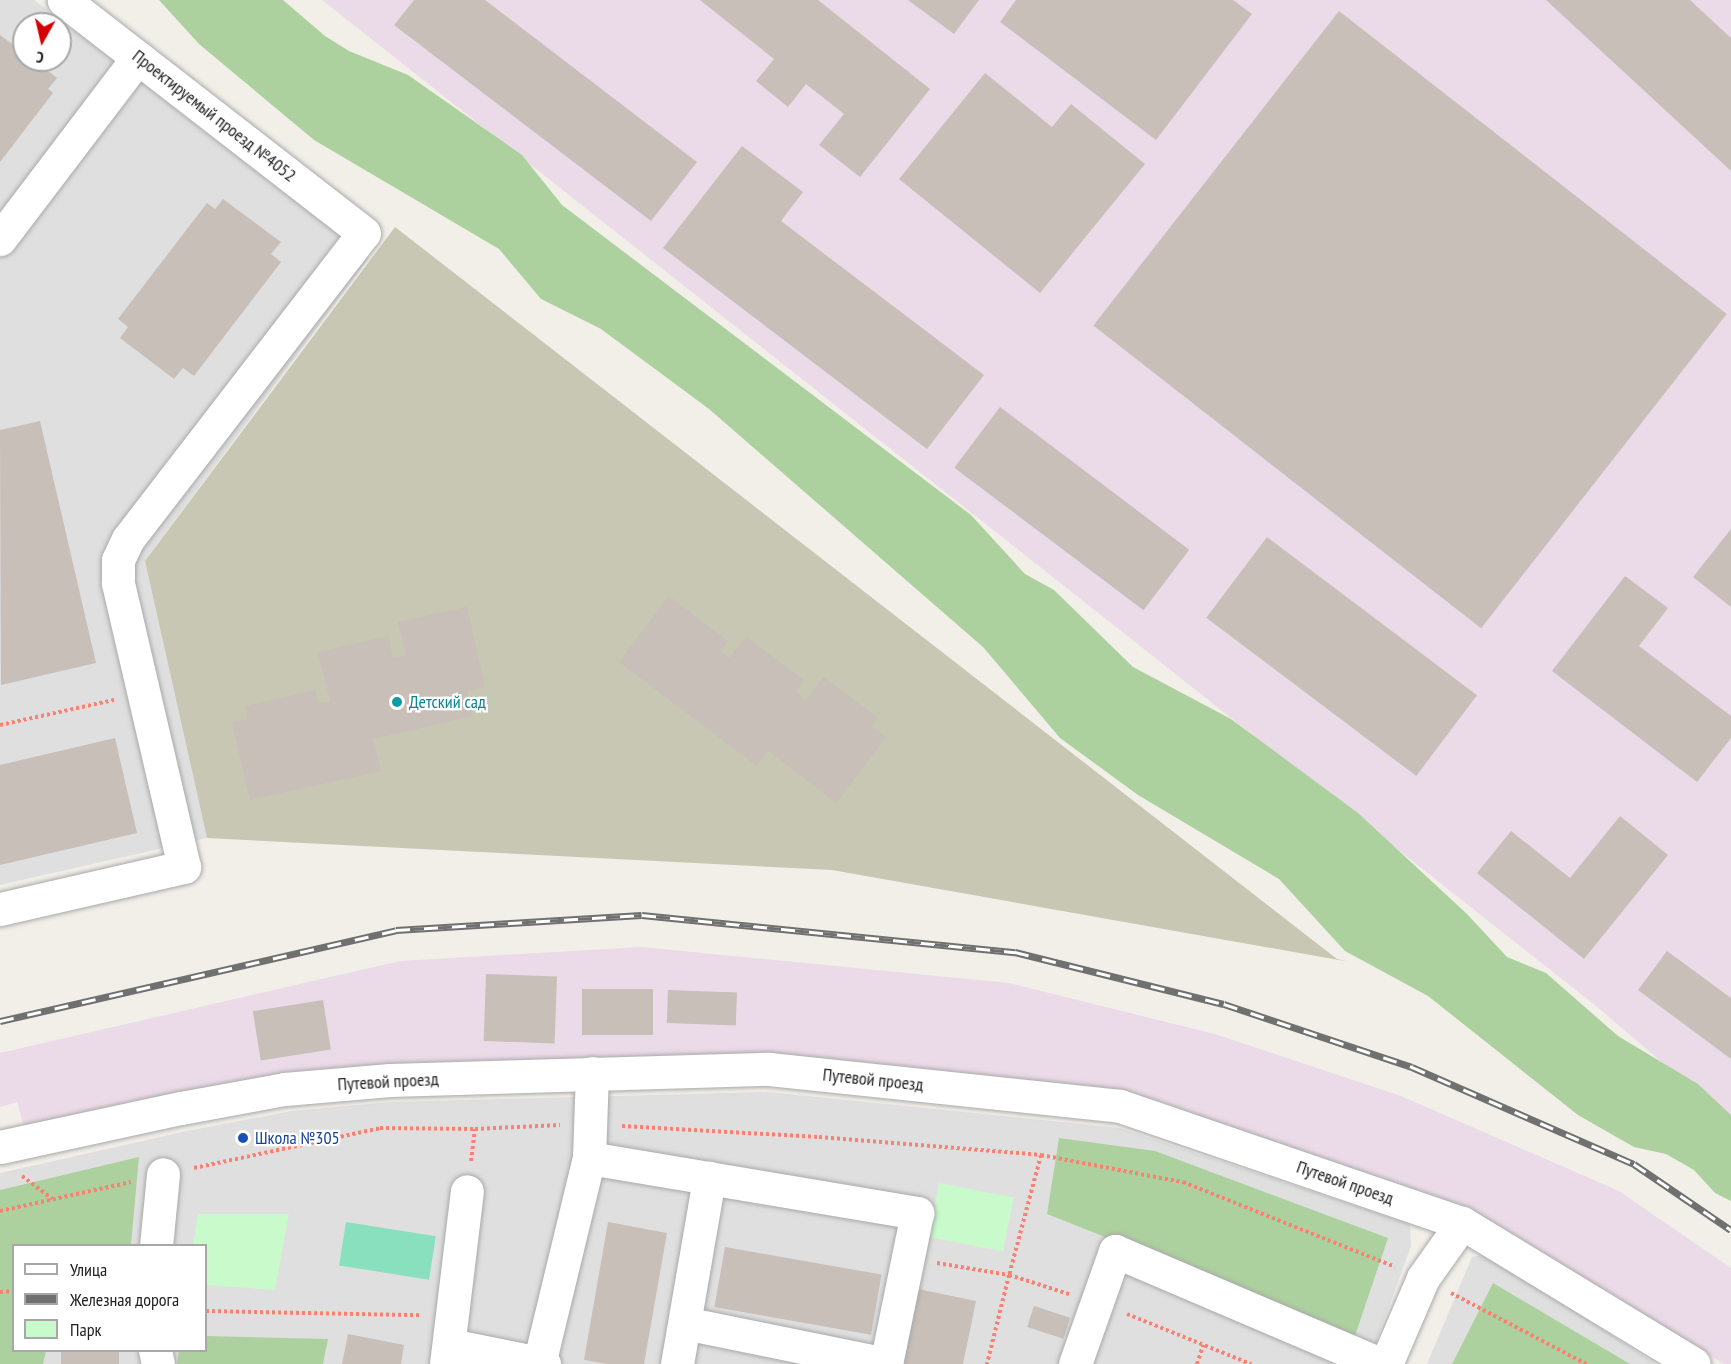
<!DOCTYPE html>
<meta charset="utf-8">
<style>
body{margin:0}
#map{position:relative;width:1731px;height:1364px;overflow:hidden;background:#f2efe9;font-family:"PT Sans Narrow",sans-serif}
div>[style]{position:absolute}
.residential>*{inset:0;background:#e0dfdf}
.industrial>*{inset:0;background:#ebdbe8}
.construction>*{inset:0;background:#c7c7b4}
.forest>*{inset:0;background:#add19e}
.park>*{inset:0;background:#c8facc;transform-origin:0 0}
.pitch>*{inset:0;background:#88e0be;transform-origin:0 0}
.building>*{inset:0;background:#c7bfb8;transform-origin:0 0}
.path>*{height:4px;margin-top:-2px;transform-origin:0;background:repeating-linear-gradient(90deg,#fa8072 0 3px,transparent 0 6px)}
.roads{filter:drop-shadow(0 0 2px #a9a9a9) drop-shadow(0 0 2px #a9a9a9)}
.minor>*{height:33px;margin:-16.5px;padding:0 16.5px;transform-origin:16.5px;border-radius:16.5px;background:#fff}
.rail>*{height:7px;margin-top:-3.5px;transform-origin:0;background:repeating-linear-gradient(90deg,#fff 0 14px,#707070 0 28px);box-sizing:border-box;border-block:2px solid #707070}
.dots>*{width:16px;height:16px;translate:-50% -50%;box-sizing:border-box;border:3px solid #fff;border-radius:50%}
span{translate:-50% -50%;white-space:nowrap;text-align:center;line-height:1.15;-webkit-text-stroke:4.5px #fff;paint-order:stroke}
.street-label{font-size:18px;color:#222}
.culture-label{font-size:18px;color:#0d838f}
.left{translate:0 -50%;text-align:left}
.transit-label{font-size:18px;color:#164399}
.legend{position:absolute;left:12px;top:1244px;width:195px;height:108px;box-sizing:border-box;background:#fff;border:2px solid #a7a7a7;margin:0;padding:8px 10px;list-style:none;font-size:18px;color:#222}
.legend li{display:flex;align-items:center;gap:12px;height:30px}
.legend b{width:30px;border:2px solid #a7a7a7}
.north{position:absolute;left:12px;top:12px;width:60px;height:60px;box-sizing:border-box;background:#fff;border:2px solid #a7a7a7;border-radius:50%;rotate:188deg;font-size:16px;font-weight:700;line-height:24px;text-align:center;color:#222}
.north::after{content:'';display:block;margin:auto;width:21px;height:27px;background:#d40000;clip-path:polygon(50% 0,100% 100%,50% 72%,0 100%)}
</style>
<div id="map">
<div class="residential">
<i style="clip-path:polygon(evenodd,0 0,34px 0,369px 258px,145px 561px,207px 838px,0 885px,0 0,24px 24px,60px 24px,60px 60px,24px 60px,24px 24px)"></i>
<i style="clip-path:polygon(evenodd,768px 1092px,1120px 1128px,1410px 1224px,1411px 1246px,1368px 1364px,0 1364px,0 1173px,187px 1131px,292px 1111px,390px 1102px,768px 1092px,14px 1246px,206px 1246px,206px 1350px,14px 1350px,14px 1246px)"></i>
<i style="clip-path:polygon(1488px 1254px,1656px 1364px,1427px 1364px,1472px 1257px)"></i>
</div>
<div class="industrial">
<i style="clip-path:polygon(322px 0,1731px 0,1731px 1121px,1596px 1006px)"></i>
<i style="clip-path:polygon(641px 947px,1009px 983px,1215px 1034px,1401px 1096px,1619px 1191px,1731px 1268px,1731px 1364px,1724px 1364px,1469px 1209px,1123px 1091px,770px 1053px,389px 1064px,24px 1126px,17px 1102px,0 1107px,0 1053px,400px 961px)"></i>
</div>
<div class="construction">
<i style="clip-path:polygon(395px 227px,1337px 959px,1350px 962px,832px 870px,207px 838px,145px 561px)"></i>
</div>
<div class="forest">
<i style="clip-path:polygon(159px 0,283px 0,325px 36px,349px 51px,408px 75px,522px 155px,562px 205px,971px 515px,1025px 574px,1054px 590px,1133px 667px,1231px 719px,1358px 813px,1467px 914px,1507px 957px,1546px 973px,1618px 1036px,1698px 1084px,1731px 1115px,1731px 1201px,1715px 1193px,1694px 1170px,1666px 1154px,1634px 1147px,1578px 1115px,1428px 996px,1345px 951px,1279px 879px,1138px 795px,1060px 738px,983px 647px,709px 409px,601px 329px,541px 299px,499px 249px,314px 140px,199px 44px)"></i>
<i style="clip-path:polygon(1059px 1138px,1155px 1151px,1388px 1238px,1355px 1336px,1047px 1214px)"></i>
<i style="clip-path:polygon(139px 1157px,131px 1245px,14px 1246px,14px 1350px,46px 1351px,43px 1364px,0 1364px,0 1190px)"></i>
<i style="clip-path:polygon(1493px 1283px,1630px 1364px,1452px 1364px)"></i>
<i style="clip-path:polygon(206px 1336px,328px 1339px,323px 1364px,177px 1364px,179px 1351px,206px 1350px)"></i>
</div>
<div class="park">
<i style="left:939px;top:1183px;width:76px;height:55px;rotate:11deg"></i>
<i style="clip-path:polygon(198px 1214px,289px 1214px,275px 1290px,206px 1285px,206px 1246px,193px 1245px)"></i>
</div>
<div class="pitch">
<i style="left:346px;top:1222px;width:91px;height:44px;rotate:9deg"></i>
</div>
<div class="building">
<i style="clip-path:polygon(414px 0,485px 0,697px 162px,651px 221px,394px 25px)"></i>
<i style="clip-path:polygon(700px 0,818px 0,930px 89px,860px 177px,819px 145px,844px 114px,806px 84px,788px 107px,756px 81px,774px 59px)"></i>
<i style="clip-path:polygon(908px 0,979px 0,954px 34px)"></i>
<i style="clip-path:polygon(1016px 0,1233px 0,1252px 14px,1156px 140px,1000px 22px)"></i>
<i style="clip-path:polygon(1546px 0,1690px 0,1731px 38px,1731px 171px)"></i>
<i style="left:1339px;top:11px;width:492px;height:399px;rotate:38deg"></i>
<i style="clip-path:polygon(0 35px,24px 53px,24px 60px,34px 60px,57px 78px,48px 89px,53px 93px,0 162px)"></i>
<i style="clip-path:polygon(985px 73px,1052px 127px,1071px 104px,1145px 164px,1040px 293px,899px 179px)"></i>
<i style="clip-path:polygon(742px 146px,803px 192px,781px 221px,984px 375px,927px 449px,663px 248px)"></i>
<i style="clip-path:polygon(223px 199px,281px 242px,271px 254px,281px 262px,194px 376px,183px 368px,174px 379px,120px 338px,128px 327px,118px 319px,207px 203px,215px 209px)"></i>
<i style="left:1000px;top:407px;width:237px;height:76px;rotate:37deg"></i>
<i style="clip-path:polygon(40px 421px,96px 663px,1px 685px,0 430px)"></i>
<i style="clip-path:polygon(1731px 529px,1731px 607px,1693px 577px)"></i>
<i style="left:1267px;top:537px;width:263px;height:101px;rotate:37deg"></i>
<i style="clip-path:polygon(1625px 576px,1668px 608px,1639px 646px,1731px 716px,1731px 738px,1697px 782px,1552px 671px)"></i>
<i style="clip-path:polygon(669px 596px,728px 641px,721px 651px,729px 658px,746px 636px,804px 680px,795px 692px,806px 700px,824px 677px,878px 718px,872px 726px,886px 737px,836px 803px,768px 751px,757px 766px,619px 662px)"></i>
<i style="clip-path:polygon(467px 607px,485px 687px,467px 691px,473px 716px,373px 739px,381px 771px,250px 800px,232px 723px,248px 719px,245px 706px,315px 690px,318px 703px,330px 701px,318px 652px,388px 636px,393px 658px,406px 655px,398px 622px)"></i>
<i style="clip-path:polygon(115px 738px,137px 833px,0 865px,0 765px)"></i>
<i style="clip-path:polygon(1620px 816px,1668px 855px,1584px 959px,1477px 873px,1511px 831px,1570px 878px)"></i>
<i style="clip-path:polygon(1667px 951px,1731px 998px,1731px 1059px,1638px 990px)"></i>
<i style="left:486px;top:974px;width:71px;height:67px;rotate:2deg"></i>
<i style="left:582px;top:989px;width:71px;height:46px"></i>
<i style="left:668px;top:990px;width:69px;height:33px;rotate:2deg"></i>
<i style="left:323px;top:1000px;width:50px;height:71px;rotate:81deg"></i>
<i style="clip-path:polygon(608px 1222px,667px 1233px,644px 1364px,607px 1364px,584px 1360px)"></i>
<i style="left:725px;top:1247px;width:159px;height:61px;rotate:10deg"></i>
<i style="clip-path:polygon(918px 1289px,976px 1301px,963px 1364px,901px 1364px)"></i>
<i style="left:1034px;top:1306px;width:38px;height:22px;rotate:18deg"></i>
<i style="clip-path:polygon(348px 1334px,404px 1345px,401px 1364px,342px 1364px)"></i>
<i style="left:61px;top:1350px;width:58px;height:14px"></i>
</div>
<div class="path">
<i style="left:0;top:725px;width:117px;rotate:-12.4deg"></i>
<i style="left:622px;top:1126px;width:197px;rotate:3.2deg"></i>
<i style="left:819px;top:1137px;width:223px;rotate:4.6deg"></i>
<i style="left:1041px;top:1155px;width:145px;rotate:10.8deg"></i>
<i style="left:1183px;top:1182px;width:228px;rotate:21.8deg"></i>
<i style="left:1041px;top:1155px;width:124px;rotate:104.9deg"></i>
<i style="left:1009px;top:1275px;width:63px;rotate:17.6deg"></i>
<i style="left:471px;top:1161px;width:32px;rotate:-83deg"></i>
<i style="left:194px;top:1168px;width:190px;rotate:-12.1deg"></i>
<i style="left:380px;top:1128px;width:95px;rotate:0.6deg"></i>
<i style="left:475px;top:1129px;width:85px;rotate:-2.7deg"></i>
<i style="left:22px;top:1176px;width:38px;rotate:37deg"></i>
<i style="left:0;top:1211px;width:134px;rotate:-12.5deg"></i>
<i style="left:937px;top:1263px;width:73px;rotate:9.5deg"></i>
<i style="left:1009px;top:1275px;width:92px;rotate:103.9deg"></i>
<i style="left:0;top:1292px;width:14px;rotate:-4deg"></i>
<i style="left:1451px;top:1293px;width:153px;rotate:27.7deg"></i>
<i style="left:206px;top:1311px;width:215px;rotate:1.1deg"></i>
<i style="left:1127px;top:1314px;width:134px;rotate:22deg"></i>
<i style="left:1197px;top:1364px;width:20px;rotate:-72deg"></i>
</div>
<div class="roads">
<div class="minor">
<i style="left:0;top:239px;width:228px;rotate:-52.8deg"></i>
<i style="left:0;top:909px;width:189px;rotate:-12.9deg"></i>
<i style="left:184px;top:867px;width:292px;rotate:-103.1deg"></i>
<i style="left:118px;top:583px;width:23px;rotate:-90deg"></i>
<i style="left:118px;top:560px;width:23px;rotate:-65deg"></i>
<i style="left:128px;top:539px;width:386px;rotate:-52.4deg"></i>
<i style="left:364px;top:233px;width:380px;rotate:-142.2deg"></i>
<i style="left:0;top:1147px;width:185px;rotate:-12.2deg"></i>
<i style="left:181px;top:1108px;width:106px;rotate:-10.4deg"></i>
<i style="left:285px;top:1089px;width:105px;rotate:-4.9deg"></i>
<i style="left:390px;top:1080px;width:379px;rotate:-1.7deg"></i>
<i style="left:769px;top:1069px;width:353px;rotate:6deg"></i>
<i style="left:1120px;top:1106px;width:361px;rotate:18.9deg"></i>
<i style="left:1462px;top:1223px;width:271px;rotate:31.3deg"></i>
<i style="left:589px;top:1158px;width:333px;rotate:9.5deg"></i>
<i style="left:917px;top:1213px;width:154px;rotate:101.6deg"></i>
<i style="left:886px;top:1364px;width:205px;rotate:-168.5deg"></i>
<i style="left:156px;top:1246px;width:72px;rotate:-84.4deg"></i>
<i style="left:450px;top:1345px;width:96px;rotate:11.4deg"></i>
<i style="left:155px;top:1350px;width:14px;rotate:78deg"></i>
<i style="left:446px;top:1364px;width:174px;rotate:-83.1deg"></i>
<i style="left:539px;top:1364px;width:212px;rotate:-76.4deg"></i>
<i style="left:589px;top:1158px;width:85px;rotate:-88deg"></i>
<i style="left:677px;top:1364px;width:189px;rotate:-80.2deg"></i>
<i style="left:1075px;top:1364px;width:120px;rotate:-70.5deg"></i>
<i style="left:1115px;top:1251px;width:288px;rotate:23.1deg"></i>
<i style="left:1386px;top:1364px;width:94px;rotate:-66.7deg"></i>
<i style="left:1423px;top:1278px;width:67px;rotate:-54.7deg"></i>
</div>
</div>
<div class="rail">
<i style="left:0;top:1021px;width:406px;rotate:-12.9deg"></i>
<i style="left:396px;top:930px;width:246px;rotate:-3.5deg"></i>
<i style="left:642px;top:915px;width:375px;rotate:5.7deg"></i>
<i style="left:1015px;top:952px;width:215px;rotate:14deg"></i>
<i style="left:1224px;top:1004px;width:198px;rotate:18.5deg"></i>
<i style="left:1412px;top:1067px;width:242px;rotate:23.6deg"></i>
<i style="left:1634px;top:1164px;width:117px;rotate:34.2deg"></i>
</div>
<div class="dots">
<i style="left:397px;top:702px;background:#0f9aa8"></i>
<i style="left:243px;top:1138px;background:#1a4fb4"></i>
</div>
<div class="street-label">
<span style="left:214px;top:116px;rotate:38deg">Проектируемый проезд №4052</span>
<span style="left:873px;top:1080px;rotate:6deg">Путевой проезд</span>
<span style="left:388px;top:1082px;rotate:-3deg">Путевой проезд</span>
<span style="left:1345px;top:1183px;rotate:19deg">Путевой проезд</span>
</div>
<div class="culture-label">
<span class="left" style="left:409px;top:702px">Детский сад</span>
</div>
<div class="transit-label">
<span class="left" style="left:255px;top:1138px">Школа №305</span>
</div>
<ul class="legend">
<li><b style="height:8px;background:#fff"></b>Улица</li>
<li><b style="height:8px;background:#707070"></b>Железная дорога</li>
<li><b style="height:16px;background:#c8facc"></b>Парк</li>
</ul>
<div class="north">С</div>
</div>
